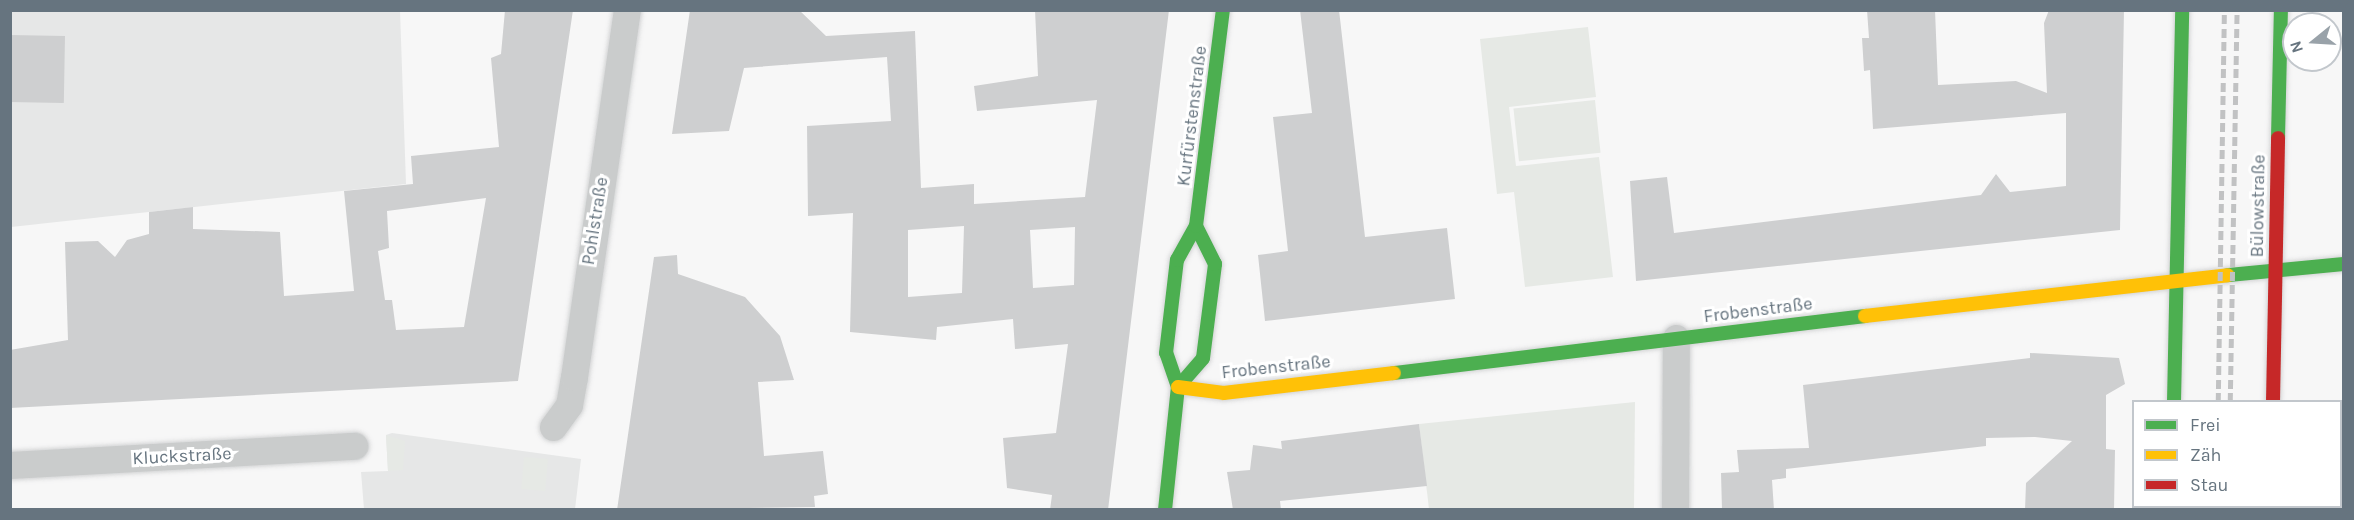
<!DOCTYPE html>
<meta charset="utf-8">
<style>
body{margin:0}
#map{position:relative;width:2354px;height:520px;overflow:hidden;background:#f7f7f7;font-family:Karla,sans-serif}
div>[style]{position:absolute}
.built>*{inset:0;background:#e6e7e7}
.green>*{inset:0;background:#e6e9e5;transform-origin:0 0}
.building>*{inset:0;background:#cecfd0;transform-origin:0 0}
.roads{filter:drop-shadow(0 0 2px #d3d4d5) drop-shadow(0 0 2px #d3d4d5)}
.street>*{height:27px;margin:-13.5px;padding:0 13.5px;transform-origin:13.5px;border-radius:13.5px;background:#cacccc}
.fast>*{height:14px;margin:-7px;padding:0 7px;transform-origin:7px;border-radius:7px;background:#4caf50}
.slow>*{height:14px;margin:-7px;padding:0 7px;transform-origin:7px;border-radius:7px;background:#ffc107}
.jam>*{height:14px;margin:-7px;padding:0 7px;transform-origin:7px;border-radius:7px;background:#c62828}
.rail>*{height:4.5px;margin-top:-2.25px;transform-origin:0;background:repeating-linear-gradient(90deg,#c1c2c3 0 9px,transparent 0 13.5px)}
span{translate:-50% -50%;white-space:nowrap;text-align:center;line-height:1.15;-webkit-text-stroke:6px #fff;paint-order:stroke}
.street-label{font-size:18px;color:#66747f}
.frame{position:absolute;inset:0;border:12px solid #66747f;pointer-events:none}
.legend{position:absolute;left:2132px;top:400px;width:210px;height:108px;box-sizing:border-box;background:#fff;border:2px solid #c2c7cc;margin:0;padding:8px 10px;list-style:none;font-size:18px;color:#66747f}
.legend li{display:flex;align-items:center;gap:12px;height:30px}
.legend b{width:30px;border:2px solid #c2c7cc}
.north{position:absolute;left:2282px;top:12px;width:60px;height:60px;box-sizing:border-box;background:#fff;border:2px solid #c2c7cc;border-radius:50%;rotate:252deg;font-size:16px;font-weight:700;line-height:24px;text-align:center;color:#66747f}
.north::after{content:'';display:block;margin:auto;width:21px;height:27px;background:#99a2a9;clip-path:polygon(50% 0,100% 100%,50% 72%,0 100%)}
</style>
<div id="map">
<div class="built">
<i style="clip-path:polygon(10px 11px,400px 11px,406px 184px,11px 227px)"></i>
<i style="clip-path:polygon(392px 433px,581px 459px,575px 509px,364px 509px,361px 472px,388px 471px,386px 435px)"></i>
</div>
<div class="green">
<i style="clip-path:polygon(1588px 27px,1596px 97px,1509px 107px,1516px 166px,1599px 157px,1613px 277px,1525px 287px,1514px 192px,1497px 194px,1480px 39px)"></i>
<i style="left:1595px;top:100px;width:53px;height:82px;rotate:84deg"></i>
<i style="clip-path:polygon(1635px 402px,1634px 509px,1429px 509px,1419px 424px)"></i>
<i style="clip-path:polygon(386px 435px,405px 441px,403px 470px,388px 471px)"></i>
<i style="left:524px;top:457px;width:24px;height:32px;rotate:5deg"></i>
</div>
<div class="building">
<i style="clip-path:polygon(evenodd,505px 10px,573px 10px,518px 381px,10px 408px,10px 350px,68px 340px,65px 242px,98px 241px,115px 257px,127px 240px,149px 234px,149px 212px,193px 207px,193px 229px,280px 232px,284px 296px,354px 291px,344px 191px,413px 184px,411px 156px,499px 147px,491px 58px,501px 54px,505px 10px,486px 198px,464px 327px,396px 330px,392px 300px,385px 300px,378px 251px,389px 248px,387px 211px,486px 198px)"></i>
<i style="clip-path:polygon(evenodd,690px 10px,799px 10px,826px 36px,915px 31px,921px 188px,974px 184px,974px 204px,1085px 197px,1097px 100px,977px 111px,974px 86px,1038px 76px,1035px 10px,1169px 10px,1108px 510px,1050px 510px,1052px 495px,1007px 488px,1003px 438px,1056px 433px,1068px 344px,1015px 349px,1013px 319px,937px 327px,936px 340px,850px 332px,853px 213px,808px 216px,807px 126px,891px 121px,887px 57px,744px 68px,729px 131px,672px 134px,690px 10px,964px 226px,962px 293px,908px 297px,908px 230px,964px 226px,690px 10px,1075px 227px,1074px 285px,1033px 288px,1030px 230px,1075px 227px)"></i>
<i style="clip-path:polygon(1300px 10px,1339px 10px,1365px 237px,1447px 228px,1455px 299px,1265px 321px,1258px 255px,1288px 251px,1273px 117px,1312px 113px)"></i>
<i style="clip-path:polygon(1867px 10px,1935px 10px,1938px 85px,2016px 81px,2047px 93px,2044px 23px,2049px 10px,2124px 10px,2120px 230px,1636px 281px,1630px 181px,1667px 177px,1674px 233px,1981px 195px,1996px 174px,2010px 192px,2066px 186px,2066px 113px,1873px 129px,1870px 70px,1864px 71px,1862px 38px,1869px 38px)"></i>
<i style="left:10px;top:35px;width:55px;height:67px;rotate:1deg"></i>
<i style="clip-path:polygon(677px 255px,678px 274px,745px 297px,780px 336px,794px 380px,758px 382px,764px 456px,823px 451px,828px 494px,814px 496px,815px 507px,617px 510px,654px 257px)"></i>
<i style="clip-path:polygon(2030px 353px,2119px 358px,2125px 384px,2106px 395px,2106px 449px,2115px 450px,2114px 510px,2025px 510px,2026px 483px,2072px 441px,2035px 437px,1986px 438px,1986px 446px,1786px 469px,1786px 478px,1772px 480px,1774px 510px,1722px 510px,1721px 473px,1739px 472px,1737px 450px,1809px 448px,1803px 385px,2030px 358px)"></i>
<i style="clip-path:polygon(1419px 424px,1427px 486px,1280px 501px,1281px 510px,1233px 510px,1227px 472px,1250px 470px,1253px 445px,1282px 449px,1281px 441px)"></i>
</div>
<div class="roads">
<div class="street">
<i style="left:553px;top:427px;width:27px;rotate:-54deg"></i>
<i style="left:569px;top:405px;width:28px;rotate:-80deg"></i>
<i style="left:574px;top:377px;width:371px;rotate:-81.8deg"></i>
<i style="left:10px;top:465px;width:345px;rotate:-3.2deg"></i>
<i style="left:1675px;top:510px;width:172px;rotate:-89.7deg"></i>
</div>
<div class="fast">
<i style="left:2278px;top:138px;width:128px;rotate:-88.7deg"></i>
<i style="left:2228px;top:275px;width:117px;rotate:-5.4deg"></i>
<i style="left:1394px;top:373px;width:474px;rotate:-6.9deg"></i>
<i style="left:1178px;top:387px;width:38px;rotate:-49deg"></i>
<i style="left:1203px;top:358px;width:95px;rotate:-82.7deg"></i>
<i style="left:1215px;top:264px;width:42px;rotate:-116.6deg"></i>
<i style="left:2174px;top:402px;width:392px;rotate:-88.8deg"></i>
<i style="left:2271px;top:506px;width:4px;rotate:90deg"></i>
<i style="left:1165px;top:510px;width:124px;rotate:-84deg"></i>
<i style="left:1178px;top:387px;width:36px;rotate:-109deg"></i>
<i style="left:1166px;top:353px;width:94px;rotate:-83.3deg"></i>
<i style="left:1177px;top:260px;width:39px;rotate:-61deg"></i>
<i style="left:1196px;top:226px;width:218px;rotate:-82.9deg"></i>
<i style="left:2172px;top:510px;width:4px;rotate:-76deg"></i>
</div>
<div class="slow">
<i style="left:1865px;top:316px;width:365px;rotate:-6.4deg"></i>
<i style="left:1178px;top:387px;width:46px;rotate:7.4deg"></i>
<i style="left:1224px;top:393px;width:171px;rotate:-6.7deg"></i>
</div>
<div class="jam">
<i style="left:2273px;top:402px;width:264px;rotate:-88.9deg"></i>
</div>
</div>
<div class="rail">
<i style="left:2218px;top:402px;width:392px;rotate:-89.1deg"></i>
<i style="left:2230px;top:402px;width:392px;rotate:-89deg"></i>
<i style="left:2216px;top:510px;width:4px;rotate:-90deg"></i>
<i style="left:2228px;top:510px;width:4px;rotate:-90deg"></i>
</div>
<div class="street-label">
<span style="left:1192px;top:116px;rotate:-83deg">Kurfürstenstraße</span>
<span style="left:2258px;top:206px;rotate:-89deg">Bülowstraße</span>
<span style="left:595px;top:221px;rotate:-81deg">Pohlstraße</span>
<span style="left:1758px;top:310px;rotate:-7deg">Frobenstraße</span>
<span style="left:1276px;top:367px;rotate:-6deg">Frobenstraße</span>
<span style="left:182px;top:456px;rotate:-3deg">Kluckstraße</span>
</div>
<div class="frame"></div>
<ul class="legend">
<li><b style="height:8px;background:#4caf50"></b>Frei</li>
<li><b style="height:8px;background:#ffc107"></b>Zäh</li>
<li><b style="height:8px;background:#c62828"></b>Stau</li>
</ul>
<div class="north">N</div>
</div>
